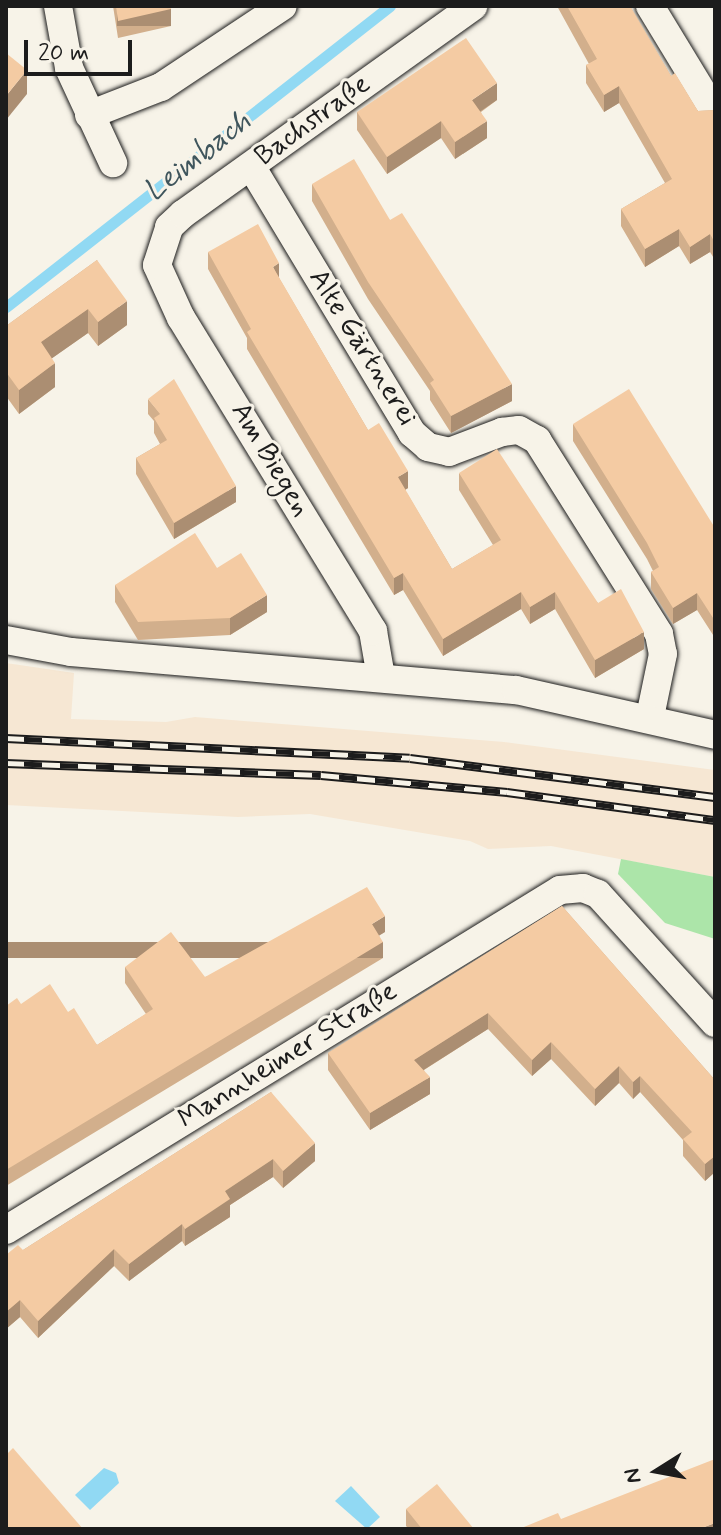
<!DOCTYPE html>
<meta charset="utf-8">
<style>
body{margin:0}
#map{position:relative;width:721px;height:1535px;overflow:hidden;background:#f7f3e8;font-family:Mynerve,sans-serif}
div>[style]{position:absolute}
.built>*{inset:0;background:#f6e7d3}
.green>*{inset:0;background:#ace5a9}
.water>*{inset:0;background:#91d9f3}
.stream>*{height:11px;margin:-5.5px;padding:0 5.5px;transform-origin:5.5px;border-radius:5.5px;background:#91d9f3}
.roads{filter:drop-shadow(0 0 2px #1c1c1c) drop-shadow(0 0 2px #1c1c1c)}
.minor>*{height:28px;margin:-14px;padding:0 14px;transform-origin:14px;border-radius:14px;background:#f7f3e8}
.rail>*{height:9px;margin-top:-4.5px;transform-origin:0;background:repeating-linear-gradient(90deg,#f7f3e8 0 18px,#1c1c1c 0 36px);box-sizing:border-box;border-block:2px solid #1c1c1c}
.wall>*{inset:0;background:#d2af8c}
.shaded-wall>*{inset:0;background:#ab8e72;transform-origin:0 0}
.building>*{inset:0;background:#f4cba3}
span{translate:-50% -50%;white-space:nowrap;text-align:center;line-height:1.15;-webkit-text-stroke:6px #f7f3e8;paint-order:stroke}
.street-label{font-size:28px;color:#1c1c1c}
.water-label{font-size:30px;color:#3f555c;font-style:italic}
.frame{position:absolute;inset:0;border:8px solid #1c1c1c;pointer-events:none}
.north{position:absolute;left:617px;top:1431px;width:80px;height:80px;-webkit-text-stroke:6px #f7f3e8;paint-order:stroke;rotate:259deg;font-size:22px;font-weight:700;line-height:32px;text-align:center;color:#1c1c1c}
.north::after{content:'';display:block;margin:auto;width:28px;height:36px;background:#1c1c1c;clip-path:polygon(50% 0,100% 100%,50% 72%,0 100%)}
.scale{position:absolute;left:24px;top:40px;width:108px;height:36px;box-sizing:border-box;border:4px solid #1c1c1c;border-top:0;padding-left:10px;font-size:24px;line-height:28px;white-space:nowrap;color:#1c1c1c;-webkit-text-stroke:6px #f7f3e8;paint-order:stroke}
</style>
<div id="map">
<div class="built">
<i style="clip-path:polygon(6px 663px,74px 673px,71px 719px,166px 722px,195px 717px,504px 742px,715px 770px,715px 877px,551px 846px,488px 849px,470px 841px,310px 814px,238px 817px,6px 805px)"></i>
</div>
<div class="green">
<i style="clip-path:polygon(621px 859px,715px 877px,715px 939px,665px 923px,618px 874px)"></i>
</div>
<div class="water">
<i style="clip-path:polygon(104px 1468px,116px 1473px,119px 1483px,90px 1510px,75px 1495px)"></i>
<i style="clip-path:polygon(351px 1486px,380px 1517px,367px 1529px,335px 1501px)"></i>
</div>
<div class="stream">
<i style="left:6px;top:307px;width:488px;rotate:-38.1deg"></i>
</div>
<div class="roads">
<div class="minor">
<i style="left:58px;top:6px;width:63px;rotate:79.9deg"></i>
<i style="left:69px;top:68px;width:105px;rotate:65.1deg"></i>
<i style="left:650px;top:6px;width:125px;rotate:58.7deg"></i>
<i style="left:89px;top:115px;width:77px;rotate:-21.3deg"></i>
<i style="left:161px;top:87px;width:146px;rotate:-33.6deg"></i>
<i style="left:251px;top:166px;width:312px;rotate:58.9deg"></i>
<i style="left:412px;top:433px;width:21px;rotate:41deg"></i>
<i style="left:428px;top:447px;width:22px;rotate:13deg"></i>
<i style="left:449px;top:452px;width:57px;rotate:-20.7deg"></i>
<i style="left:502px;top:432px;width:17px;rotate:-7deg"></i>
<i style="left:519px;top:430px;width:21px;rotate:29deg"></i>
<i style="left:537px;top:440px;width:229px;rotate:57.8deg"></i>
<i style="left:659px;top:634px;width:20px;rotate:79deg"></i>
<i style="left:663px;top:654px;width:64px;rotate:101.7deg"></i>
<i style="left:6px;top:640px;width:66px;rotate:10.5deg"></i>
<i style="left:71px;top:652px;width:447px;rotate:4.9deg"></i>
<i style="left:516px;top:690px;width:204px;rotate:12.7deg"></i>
<i style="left:381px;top:677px;width:47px;rotate:-99.9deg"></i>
<i style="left:373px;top:631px;width:367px;rotate:-121.5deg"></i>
<i style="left:181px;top:318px;width:58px;rotate:-114.4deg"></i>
<i style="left:157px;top:265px;width:40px;rotate:-72deg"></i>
<i style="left:169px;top:227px;width:19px;rotate:-43deg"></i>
<i style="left:183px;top:214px;width:357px;rotate:-35.6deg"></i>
<i style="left:6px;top:1230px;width:650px;rotate:-31.54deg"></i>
<i style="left:560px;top:890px;width:23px;rotate:-5deg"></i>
<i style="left:583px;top:888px;width:16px;rotate:22deg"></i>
<i style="left:598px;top:894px;width:174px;rotate:47.8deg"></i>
</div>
</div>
<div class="rail">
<i style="left:6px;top:738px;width:404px;rotate:2.8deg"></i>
<i style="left:410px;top:758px;width:307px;rotate:7.3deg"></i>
<i style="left:6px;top:763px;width:315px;rotate:2.2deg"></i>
<i style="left:321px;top:775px;width:187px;rotate:5.2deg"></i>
<i style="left:507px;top:792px;width:210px;rotate:7.7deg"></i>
</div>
<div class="wall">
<i style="clip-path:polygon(113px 6px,171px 6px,171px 26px,118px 38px)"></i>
<i style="clip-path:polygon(557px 6px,630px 6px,671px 76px,698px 111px,715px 110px,715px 260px,710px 252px,690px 264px,679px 246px,645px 267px,621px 226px,621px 209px,665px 183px,619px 103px,604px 112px,586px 83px,586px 65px,589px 64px)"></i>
<i style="clip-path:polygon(497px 100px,481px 112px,487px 138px,455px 159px,441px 138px,387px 174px,357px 130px,357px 112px)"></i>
<i style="clip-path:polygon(312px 184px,390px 220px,512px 401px,451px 433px,430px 400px,430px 391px,368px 299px,312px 201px)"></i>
<i style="clip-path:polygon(208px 252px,279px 278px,368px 430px,408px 488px,405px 490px,452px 569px,493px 545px,459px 490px,459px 473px,598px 603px,644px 649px,595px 678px,555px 609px,530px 624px,521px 609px,443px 656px,403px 590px,394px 595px,247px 349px,247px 338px,208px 269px)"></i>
<i style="clip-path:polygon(97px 260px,127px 325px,98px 346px,88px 333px,52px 358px,55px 387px,19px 414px,6px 396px,6px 326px)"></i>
<i style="clip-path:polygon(148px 399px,236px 502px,174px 539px,136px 474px,136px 458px,160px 444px,154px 433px,154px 421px,148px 414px)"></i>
<i style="clip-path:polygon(573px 424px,715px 528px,715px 638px,697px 610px,673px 624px,651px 589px,651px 572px,653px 571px,647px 559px,573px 441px)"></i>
<i style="clip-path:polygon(217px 568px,267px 612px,230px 635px,138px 640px,115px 602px,115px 585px)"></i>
<i style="clip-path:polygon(562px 906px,715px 1080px,715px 1172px,705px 1181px,683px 1156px,683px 1140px,640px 1092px,633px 1099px,619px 1083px,595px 1106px,551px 1059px,532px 1076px,488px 1029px,424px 1070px,430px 1094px,370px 1130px,328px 1070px,328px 1053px)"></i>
<i style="clip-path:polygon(385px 932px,379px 935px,383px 958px,6px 1186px,6px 1006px,21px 1004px,68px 1012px,97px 1045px,146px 1014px,125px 983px,125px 967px,205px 977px)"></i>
<i style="clip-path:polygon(271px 1092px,315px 1161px,283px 1188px,273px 1177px,230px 1205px,230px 1217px,185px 1246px,182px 1241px,129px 1281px,114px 1266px,38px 1338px,20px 1317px,6px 1329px,6px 1255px,23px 1250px)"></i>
<i style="clip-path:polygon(406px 1509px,474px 1529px,409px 1529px,406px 1526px)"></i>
</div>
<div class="shaded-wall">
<i style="left:171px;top:9px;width:17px;height:54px;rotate:90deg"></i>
<i style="clip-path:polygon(27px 70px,27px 94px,6px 120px,6px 96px)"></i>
<i style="clip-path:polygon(497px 83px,497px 100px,472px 117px,472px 100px)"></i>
<i style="clip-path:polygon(619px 86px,619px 103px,604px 112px,604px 95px)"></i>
<i style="clip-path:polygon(441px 121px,441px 138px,387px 174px,387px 157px)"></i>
<i style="clip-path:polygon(487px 121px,487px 138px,455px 159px,455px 142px)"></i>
<i style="clip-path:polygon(679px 229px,679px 246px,645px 267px,645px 249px)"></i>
<i style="clip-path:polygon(710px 234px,710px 252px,690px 264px,690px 247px)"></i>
<i style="clip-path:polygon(279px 263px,279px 280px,273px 267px)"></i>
<i style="clip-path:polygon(127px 301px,127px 325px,98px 346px,98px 322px)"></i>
<i style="clip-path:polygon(88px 309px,88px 333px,41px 366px,41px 342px)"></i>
<i style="clip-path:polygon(55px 363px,55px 387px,19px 414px,19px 390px)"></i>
<i style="clip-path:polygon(512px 384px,512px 401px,451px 433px,451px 416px)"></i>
<i style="clip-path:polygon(408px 471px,408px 488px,398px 494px,398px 477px)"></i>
<i style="clip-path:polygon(236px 486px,236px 502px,174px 539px,174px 523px)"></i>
<i style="clip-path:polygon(403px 573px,403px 590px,394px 595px,394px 578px)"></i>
<i style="clip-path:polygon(521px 592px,521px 609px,443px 656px,443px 639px)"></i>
<i style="clip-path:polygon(555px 592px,555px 609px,530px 624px,530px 607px)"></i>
<i style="clip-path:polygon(697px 593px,697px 610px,673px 624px,673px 608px)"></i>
<i style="clip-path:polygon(267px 595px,267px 612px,230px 635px,230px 618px)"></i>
<i style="clip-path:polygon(644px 632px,644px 649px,595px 678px,595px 660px)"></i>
<i style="clip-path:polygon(385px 916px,385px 932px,372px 940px,372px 924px)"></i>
<i style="left:383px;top:942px;width:16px;height:441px;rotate:90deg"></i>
<i style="clip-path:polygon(488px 1013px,488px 1029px,414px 1076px,414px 1060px)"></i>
<i style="clip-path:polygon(551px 1042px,551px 1059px,532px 1076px,532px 1060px)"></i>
<i style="clip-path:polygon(619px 1066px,619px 1083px,595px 1106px,595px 1089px)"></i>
<i style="clip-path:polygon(640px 1076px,640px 1092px,633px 1099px,633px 1082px)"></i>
<i style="clip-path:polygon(430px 1077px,430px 1094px,370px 1130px,370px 1113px)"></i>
<i style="clip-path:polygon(315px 1143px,315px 1161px,283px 1188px,283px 1171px)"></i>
<i style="clip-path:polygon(715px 1155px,715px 1172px,705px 1181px,705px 1164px)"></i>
<i style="clip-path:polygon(273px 1159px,273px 1177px,230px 1205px,230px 1217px,185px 1246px,185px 1229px,225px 1191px)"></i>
<i style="clip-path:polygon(182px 1224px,182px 1241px,129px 1281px,129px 1264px)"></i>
<i style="clip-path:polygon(114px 1249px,114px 1266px,38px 1338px,38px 1321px)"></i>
<i style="clip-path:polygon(20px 1300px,20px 1317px,6px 1329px,6px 1312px)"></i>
<i style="clip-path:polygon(715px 1523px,715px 1529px,699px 1529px)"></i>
</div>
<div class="building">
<i style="clip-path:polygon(116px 6px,171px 6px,171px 9px,118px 21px)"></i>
<i style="clip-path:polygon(567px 6px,630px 6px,671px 76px,675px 73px,698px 111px,715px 110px,715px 243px,710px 234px,690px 247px,679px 229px,645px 249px,621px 209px,672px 179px,619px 86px,604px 95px,586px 65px,597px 59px)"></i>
<i style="clip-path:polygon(466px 38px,497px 83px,472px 100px,487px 121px,455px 142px,441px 121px,387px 157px,357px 112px)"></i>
<i style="clip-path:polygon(6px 53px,27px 70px,6px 96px)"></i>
<i style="clip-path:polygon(354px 159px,390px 220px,402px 213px,512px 384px,451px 416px,430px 383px,434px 380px,368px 282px,312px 184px)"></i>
<i style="clip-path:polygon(258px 224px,279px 263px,273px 267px,368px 430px,379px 423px,408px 471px,398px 477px,452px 569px,501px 540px,459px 473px,497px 449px,598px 603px,621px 589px,644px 632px,595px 660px,555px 592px,530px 607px,521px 592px,443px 639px,403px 573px,394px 578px,247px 332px,251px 329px,208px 252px)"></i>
<i style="clip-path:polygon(97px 260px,127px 301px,98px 322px,88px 309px,41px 342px,55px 363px,19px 390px,6px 372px,6px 326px)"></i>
<i style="clip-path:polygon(174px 379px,236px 486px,174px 523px,136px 458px,167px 440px,154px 418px,160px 414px,148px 399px)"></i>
<i style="clip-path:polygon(629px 389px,715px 528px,715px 621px,697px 593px,673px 608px,651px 572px,659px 567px,647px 543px,573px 424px)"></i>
<i style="clip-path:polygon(195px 533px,217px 568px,241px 553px,267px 595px,230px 618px,138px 622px,115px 585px)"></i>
<i style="clip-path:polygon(367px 887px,385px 916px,372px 924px,383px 942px,6px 1170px,6px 1006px,17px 998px,21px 1004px,50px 984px,68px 1012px,74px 1008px,97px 1045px,153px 1009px,125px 967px,171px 932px,205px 977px)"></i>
<i style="clip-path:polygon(562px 906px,715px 1080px,715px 1156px,705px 1164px,683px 1139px,692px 1132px,640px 1076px,633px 1082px,619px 1066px,595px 1089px,551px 1042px,532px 1060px,488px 1013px,414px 1060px,430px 1077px,370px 1113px,328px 1053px)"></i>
<i style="clip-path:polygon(271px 1092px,315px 1143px,283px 1171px,273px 1159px,225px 1191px,230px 1199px,185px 1229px,182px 1224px,129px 1264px,114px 1249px,38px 1321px,20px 1300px,6px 1312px,6px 1255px,18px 1245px,23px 1250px)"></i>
<i style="clip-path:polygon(13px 1448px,83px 1529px,6px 1529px,6px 1455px)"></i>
<i style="clip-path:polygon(715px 1459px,715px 1523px,699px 1529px,519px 1529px,558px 1513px,561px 1519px)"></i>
<i style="clip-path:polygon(437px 1484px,474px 1529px,422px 1529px,406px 1509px)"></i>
</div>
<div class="street-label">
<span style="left:313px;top:121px;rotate:-36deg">Bachstraße</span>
<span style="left:362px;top:348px;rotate:58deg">Alte Gärtnerei</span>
<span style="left:270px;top:460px;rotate:59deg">Am Biegen</span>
<span style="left:288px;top:1056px;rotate:-32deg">Mannheimer Straße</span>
</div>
<div class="water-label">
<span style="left:198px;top:157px;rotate:-38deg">Leimbach</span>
</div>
<div class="frame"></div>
<div class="north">N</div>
<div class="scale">20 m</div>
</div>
